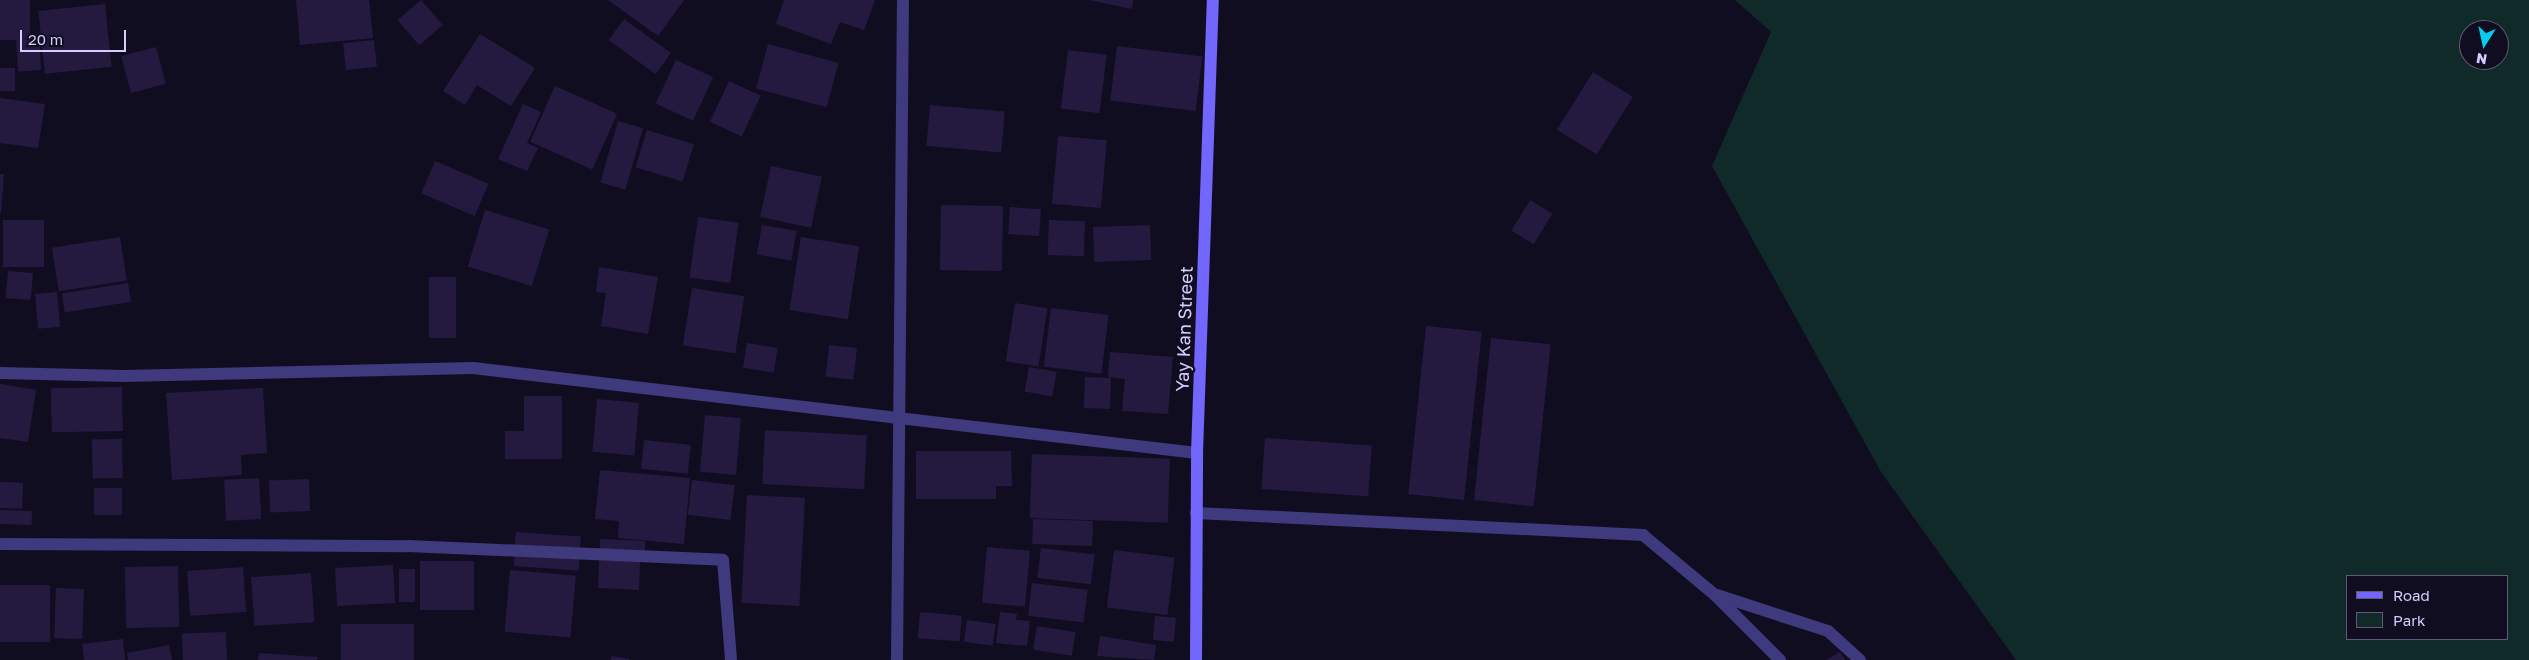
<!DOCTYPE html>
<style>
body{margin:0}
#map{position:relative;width:2529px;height:660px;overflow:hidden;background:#110d20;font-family:"Golos Text",sans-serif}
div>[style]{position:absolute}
.green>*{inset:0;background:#102929}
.building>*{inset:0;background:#241a40;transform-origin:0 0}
.minor>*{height:12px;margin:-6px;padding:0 6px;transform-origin:6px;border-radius:6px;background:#3f397e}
.secondary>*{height:12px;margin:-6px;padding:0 6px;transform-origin:6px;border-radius:6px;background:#7266fc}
span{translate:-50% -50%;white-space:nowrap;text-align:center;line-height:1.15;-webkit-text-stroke:4.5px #110d20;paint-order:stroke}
.street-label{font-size:18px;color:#d5cdfe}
.legend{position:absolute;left:2346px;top:575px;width:162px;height:65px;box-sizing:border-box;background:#110d20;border:1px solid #5f5a79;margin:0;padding:6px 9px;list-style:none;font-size:15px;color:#d5cdfe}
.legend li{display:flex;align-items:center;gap:10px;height:25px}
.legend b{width:25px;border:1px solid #5f5a79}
.north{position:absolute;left:2459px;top:20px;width:50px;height:50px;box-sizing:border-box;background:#110d20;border:1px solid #5f5a79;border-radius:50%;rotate:190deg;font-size:14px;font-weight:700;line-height:20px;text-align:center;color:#d5cdfe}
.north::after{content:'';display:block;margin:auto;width:18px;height:22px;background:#05cdf1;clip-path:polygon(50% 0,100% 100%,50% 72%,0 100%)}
.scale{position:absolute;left:20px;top:30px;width:106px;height:22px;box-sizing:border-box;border:2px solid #d5cdfe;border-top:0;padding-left:6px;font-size:15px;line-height:18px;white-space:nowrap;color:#d5cdfe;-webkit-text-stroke:4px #110d20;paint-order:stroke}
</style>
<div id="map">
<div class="green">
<i style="clip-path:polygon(evenodd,1735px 0,2529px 0,2529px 660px,2016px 660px,1881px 472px,1712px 166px,1771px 32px,1735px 0,2469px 30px,2499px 30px,2499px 60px,2469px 60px,2469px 30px,1735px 0,2348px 576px,2508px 576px,2508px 639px,2348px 639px,2348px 576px)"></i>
</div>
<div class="building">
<i style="left:0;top:0;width:30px;height:40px"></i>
<i style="clip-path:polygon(296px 0,369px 0,373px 38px,300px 45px)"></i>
<i style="left:421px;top:0;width:33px;height:31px;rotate:49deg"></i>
<i style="clip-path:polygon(608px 0,684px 0,658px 36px)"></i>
<i style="clip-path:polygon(784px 0,875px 0,864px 30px,840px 22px,831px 44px,776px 24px)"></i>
<i style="clip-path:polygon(1089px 0,1133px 0,1132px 9px)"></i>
<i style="left:105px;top:4px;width:63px;height:67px;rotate:84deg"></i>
<i style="left:624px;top:19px;width:58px;height:26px;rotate:36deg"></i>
<i style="clip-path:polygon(480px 34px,535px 68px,511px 106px,477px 85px,465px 105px,443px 91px)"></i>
<i style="left:39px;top:39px;width:31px;height:23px;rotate:86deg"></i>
<i style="left:374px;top:40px;width:27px;height:31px;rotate:84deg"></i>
<i style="left:768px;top:44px;width:73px;height:46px;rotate:15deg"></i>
<i style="left:1117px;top:46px;width:86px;height:55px;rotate:7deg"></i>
<i style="left:156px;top:47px;width:38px;height:36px;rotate:75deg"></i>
<i style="left:1068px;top:50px;width:39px;height:59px;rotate:7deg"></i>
<i style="left:676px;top:60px;width:41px;height:48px;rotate:25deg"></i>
<i style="left:0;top:68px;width:15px;height:23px"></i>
<i style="left:1593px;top:72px;width:47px;height:68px;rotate:32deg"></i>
<i style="left:729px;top:81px;width:35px;height:45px;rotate:25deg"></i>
<i style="left:555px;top:86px;width:68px;height:61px;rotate:24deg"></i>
<i style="clip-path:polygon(0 98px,45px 104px,38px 148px,0 143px)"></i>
<i style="clip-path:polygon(523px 104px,541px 112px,527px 143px,538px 148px,527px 171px,498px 159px)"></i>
<i style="left:930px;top:105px;width:75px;height:41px;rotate:5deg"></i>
<i style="left:618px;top:121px;width:26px;height:64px;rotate:16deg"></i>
<i style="left:647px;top:130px;width:49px;height:39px;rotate:17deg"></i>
<i style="left:1058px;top:136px;width:49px;height:68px;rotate:5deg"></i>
<i style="left:435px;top:161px;width:58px;height:35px;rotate:23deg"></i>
<i style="left:771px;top:166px;width:52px;height:52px;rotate:12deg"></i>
<i style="clip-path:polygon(0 174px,4px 174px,1px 213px,0 213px)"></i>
<i style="left:1530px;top:200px;width:26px;height:36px;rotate:31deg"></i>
<i style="left:941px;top:205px;width:62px;height:65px;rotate:1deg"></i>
<i style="left:1010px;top:207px;width:31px;height:27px;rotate:4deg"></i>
<i style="left:485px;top:210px;width:67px;height:59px;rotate:17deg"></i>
<i style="left:698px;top:217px;width:41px;height:61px;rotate:8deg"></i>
<i style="left:3px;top:220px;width:41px;height:47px"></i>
<i style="left:1049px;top:220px;width:36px;height:35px;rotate:2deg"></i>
<i style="left:762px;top:225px;width:35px;height:30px;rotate:10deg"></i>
<i style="left:1150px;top:225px;width:35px;height:57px;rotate:88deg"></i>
<i style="left:120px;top:237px;width:44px;height:69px;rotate:81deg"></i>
<i style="left:801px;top:237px;width:59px;height:74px;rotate:9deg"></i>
<i style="clip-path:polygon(599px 267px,658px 277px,648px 334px,601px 326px,606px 293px,596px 292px)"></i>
<i style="left:8px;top:271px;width:25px;height:27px;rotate:5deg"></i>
<i style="left:429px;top:277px;width:27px;height:61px"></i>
<i style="left:128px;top:283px;width:19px;height:67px;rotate:81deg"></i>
<i style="left:692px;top:288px;width:53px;height:58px;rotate:9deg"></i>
<i style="left:57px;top:292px;width:35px;height:22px;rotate:85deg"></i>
<i style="left:1015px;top:303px;width:33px;height:59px;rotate:9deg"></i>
<i style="left:1051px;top:308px;width:58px;height:59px;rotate:7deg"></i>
<i style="left:1426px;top:326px;width:56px;height:169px;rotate:6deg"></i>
<i style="left:1491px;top:338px;width:60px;height:163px;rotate:6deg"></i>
<i style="left:747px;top:343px;width:31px;height:25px;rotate:9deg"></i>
<i style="left:829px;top:345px;width:28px;height:32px;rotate:6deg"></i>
<i style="clip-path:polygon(1110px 352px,1173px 357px,1168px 414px,1122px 411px,1125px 379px,1108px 377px)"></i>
<i style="left:1029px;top:367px;width:28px;height:25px;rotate:10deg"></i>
<i style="left:1085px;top:377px;width:26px;height:31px;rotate:2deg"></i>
<i style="clip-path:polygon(0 384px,36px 390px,28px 442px,0 438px)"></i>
<i style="left:122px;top:387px;width:44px;height:71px;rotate:89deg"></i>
<i style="clip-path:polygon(263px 388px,267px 453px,241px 455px,242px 475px,172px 480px,166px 393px)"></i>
<i style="clip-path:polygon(524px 396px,562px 396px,562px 459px,505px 459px,505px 431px,524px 431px)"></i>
<i style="left:597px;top:399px;width:42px;height:53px;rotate:5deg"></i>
<i style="left:705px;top:415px;width:36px;height:57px;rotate:5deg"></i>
<i style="left:765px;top:430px;width:102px;height:54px;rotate:3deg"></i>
<i style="left:1265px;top:438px;width:107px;height:51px;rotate:4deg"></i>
<i style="left:122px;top:439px;width:39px;height:30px;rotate:89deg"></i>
<i style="left:644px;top:440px;width:47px;height:29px;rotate:6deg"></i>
<i style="clip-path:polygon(916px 451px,1011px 451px,1012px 486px,996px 486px,996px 499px,916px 499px)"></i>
<i style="left:1032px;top:454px;width:138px;height:64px;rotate:2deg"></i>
<i style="clip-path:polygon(600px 470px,690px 478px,684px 544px,618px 538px,619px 521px,595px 519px)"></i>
<i style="left:259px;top:478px;width:41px;height:35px;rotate:87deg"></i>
<i style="left:309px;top:479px;width:32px;height:40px;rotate:88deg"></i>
<i style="left:692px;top:480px;width:43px;height:35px;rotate:7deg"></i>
<i style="left:0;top:482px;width:23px;height:26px;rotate:2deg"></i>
<i style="left:94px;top:488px;width:28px;height:27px"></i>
<i style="left:747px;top:495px;width:58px;height:108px;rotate:3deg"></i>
<i style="left:0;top:510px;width:32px;height:14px;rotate:2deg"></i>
<i style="left:1033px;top:519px;width:60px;height:25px;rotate:2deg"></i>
<i style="left:516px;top:532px;width:65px;height:34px;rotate:4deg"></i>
<i style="clip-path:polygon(600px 539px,645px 541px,645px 562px,640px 562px,639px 590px,598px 588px)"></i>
<i style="left:987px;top:547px;width:43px;height:56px;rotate:5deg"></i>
<i style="left:1041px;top:548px;width:54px;height:30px;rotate:7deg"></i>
<i style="left:1114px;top:550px;width:61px;height:58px;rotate:7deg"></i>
<i style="left:420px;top:561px;width:54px;height:49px"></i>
<i style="left:393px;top:565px;width:38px;height:58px;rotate:87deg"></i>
<i style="left:178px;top:566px;width:61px;height:53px;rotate:89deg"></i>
<i style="left:243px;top:567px;width:45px;height:56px;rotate:86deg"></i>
<i style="left:399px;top:569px;width:16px;height:33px"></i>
<i style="left:510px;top:570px;width:66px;height:62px;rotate:5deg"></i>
<i style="left:311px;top:573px;width:49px;height:60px;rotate:86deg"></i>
<i style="left:1032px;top:583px;width:56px;height:33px;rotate:7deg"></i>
<i style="left:0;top:585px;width:50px;height:57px"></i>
<i style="left:56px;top:588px;width:28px;height:50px;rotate:2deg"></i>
<i style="left:920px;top:612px;width:42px;height:26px;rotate:5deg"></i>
<i style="clip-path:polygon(1000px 612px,1017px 614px,1016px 620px,1030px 621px,1027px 646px,996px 643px)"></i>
<i style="left:1155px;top:616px;width:21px;height:24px;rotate:5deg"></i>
<i style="left:967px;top:620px;width:29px;height:22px;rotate:8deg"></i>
<i style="left:341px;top:624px;width:73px;height:36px"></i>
<i style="left:1037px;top:626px;width:39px;height:24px;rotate:9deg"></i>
<i style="left:226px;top:632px;width:28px;height:44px;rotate:88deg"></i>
<i style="clip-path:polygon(1100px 636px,1156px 645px,1154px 660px,1097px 656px)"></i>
<i style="clip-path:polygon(123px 639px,125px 660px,84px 660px,82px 644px)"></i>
<i style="clip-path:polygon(169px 645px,172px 660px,128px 660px,127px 653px)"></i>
<i style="clip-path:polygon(1840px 652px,1845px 660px,1826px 660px)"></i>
<i style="clip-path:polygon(259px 653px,318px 657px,317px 660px,258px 660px)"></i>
<i style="clip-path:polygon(611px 656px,629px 659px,629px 660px,611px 660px)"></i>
</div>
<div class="minor">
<i style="left:0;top:373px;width:124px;rotate:1.4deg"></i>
<i style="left:124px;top:376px;width:349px;rotate:-1.3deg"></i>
<i style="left:473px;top:368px;width:729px;rotate:6.7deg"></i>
<i style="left:1196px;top:513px;width:448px;rotate:2.8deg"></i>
<i style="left:1643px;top:535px;width:94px;rotate:39.8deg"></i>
<i style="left:1715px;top:595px;width:92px;rotate:45deg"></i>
<i style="left:0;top:544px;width:408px;rotate:0.3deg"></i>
<i style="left:408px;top:546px;width:315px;rotate:2.5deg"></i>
<i style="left:723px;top:560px;width:100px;rotate:85.4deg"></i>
<i style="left:1717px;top:595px;width:117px;rotate:18deg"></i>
<i style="left:1828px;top:631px;width:43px;rotate:42.2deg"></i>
<i style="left:897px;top:660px;width:660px;rotate:-89.48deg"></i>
</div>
<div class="secondary">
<i style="left:1196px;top:660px;width:207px;rotate:-89.7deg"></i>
<i style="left:1197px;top:453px;width:453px;rotate:-88deg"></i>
</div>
<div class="street-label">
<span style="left:1184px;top:329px;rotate:-88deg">Yay Kan Street</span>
</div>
<ul class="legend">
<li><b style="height:6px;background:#7266fc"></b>Road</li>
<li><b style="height:14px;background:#102929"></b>Park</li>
</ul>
<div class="north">N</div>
<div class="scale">20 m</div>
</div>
